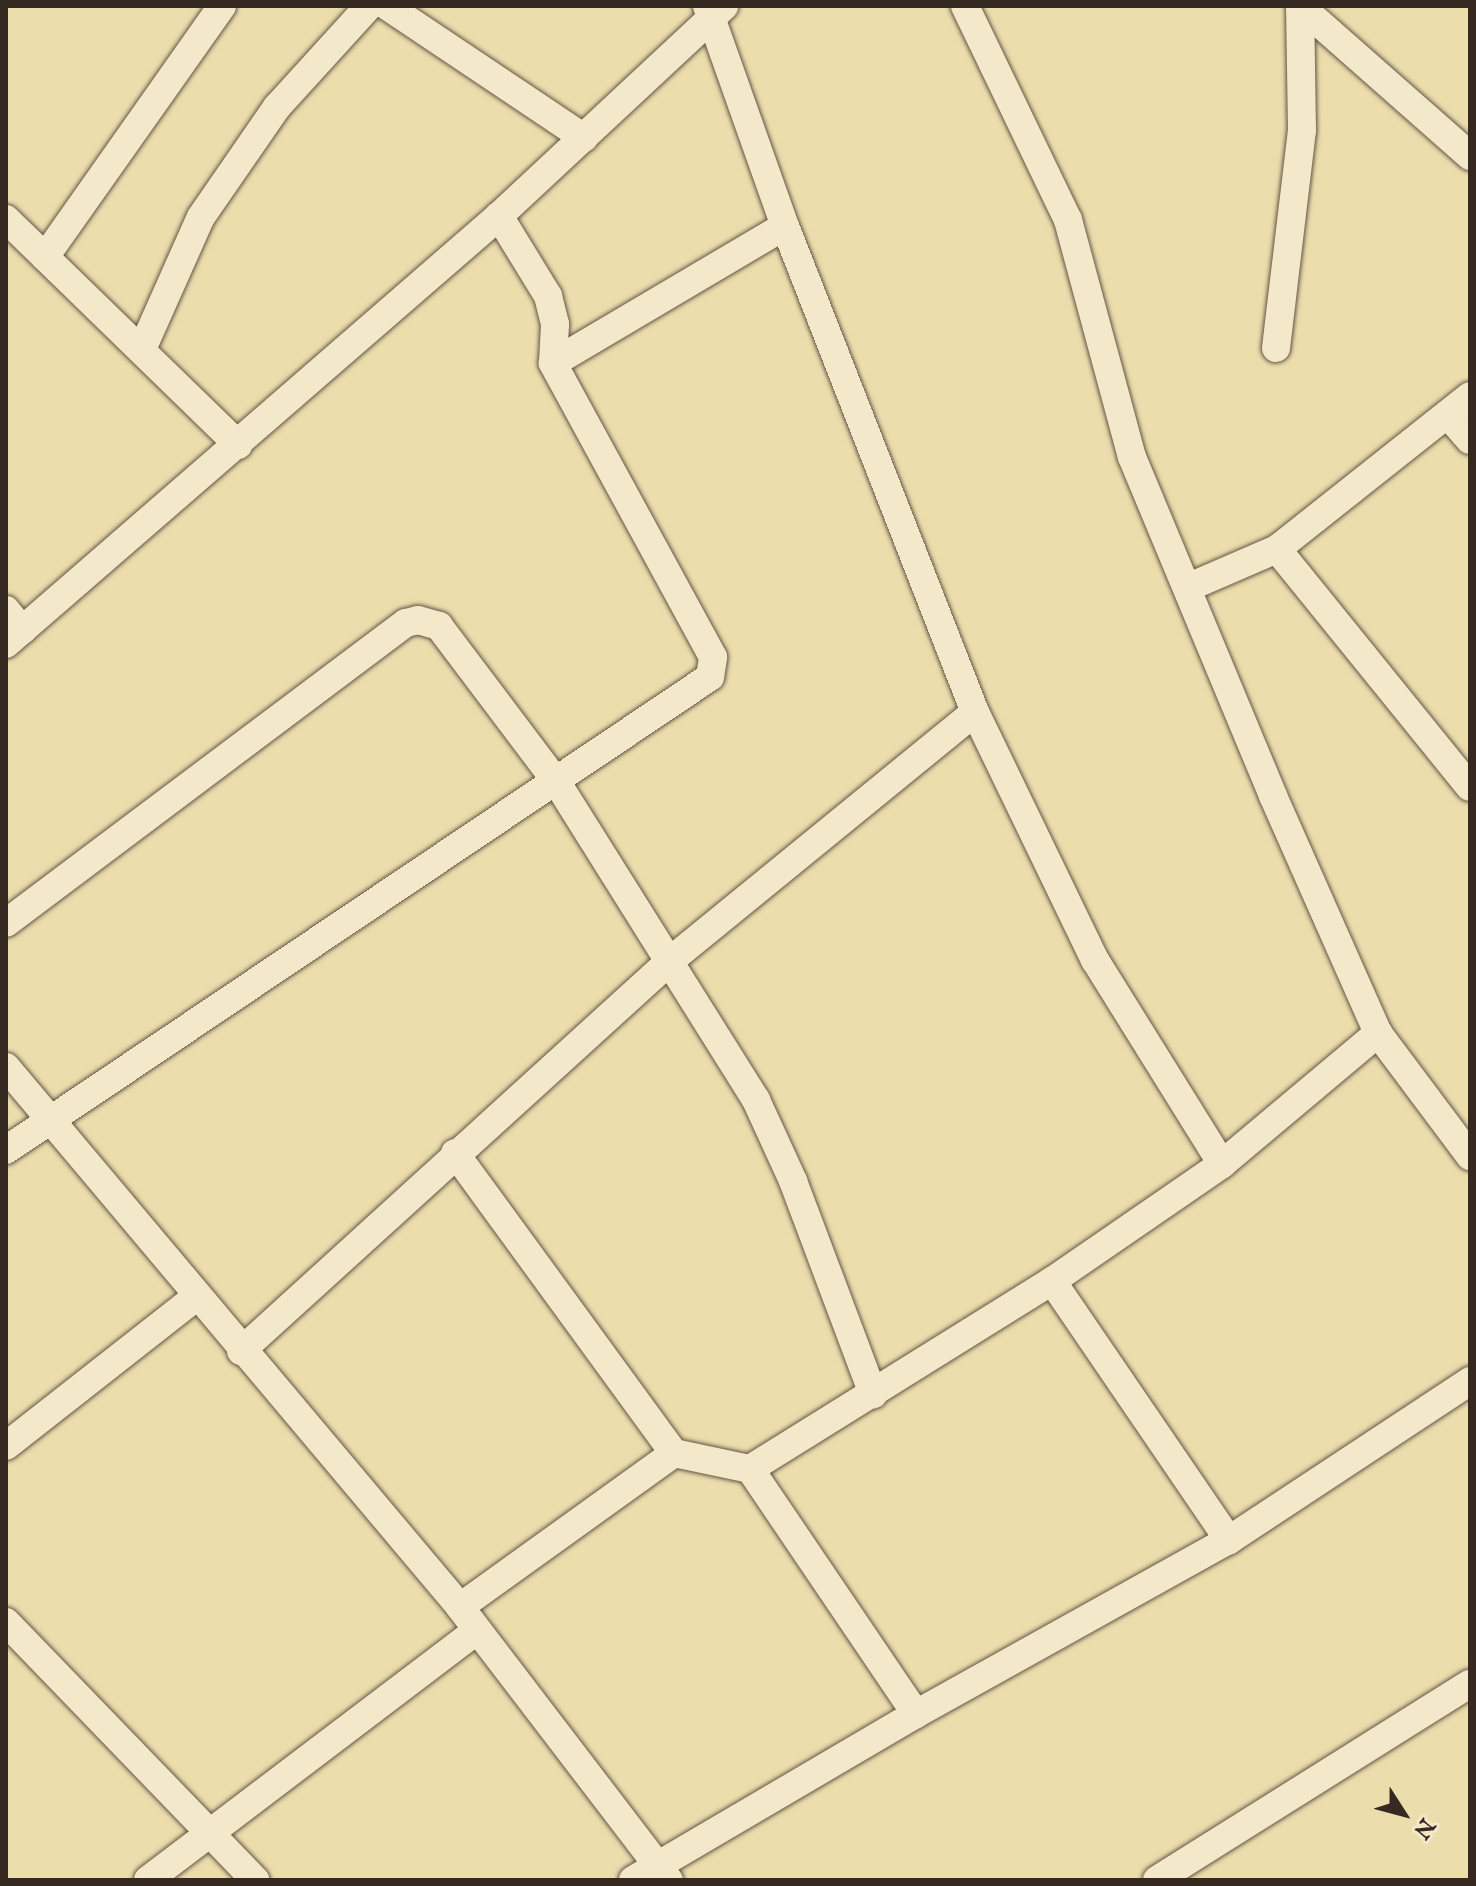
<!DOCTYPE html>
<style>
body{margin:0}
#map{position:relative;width:1476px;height:1886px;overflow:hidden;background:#ecddad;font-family:"IM FELL English",serif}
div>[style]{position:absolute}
.roads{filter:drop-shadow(0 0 2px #635645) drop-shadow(0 0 2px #635645)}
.street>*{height:28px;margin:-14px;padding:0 14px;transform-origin:14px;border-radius:14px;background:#f3e9ca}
span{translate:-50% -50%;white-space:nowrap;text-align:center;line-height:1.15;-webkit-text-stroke:6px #f3e9ca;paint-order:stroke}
.frame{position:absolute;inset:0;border:8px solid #352922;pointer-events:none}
.north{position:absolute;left:1364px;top:1774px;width:80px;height:80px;-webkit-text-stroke:6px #f3e9ca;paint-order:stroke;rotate:126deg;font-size:22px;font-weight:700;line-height:32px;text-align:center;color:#352922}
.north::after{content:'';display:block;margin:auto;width:28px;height:36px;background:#352922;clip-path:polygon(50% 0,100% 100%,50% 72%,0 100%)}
</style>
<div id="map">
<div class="roads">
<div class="street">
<i style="left:387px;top:6px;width:237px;rotate:33.8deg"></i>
<i style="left:707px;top:6px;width:233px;rotate:70.5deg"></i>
<i style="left:785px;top:226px;width:522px;rotate:68.65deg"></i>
<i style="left:975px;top:712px;width:276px;rotate:64.2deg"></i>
<i style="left:1095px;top:960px;width:240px;rotate:58.1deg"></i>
<i style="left:965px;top:6px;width:237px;rotate:64.3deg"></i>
<i style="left:1068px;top:220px;width:245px;rotate:74.9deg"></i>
<i style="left:1132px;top:457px;width:367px;rotate:67.4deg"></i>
<i style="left:1273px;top:796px;width:259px;rotate:66.1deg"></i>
<i style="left:1378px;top:1033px;width:154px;rotate:53.2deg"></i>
<i style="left:1300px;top:6px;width:227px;rotate:41.4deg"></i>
<i style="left:6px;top:219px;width:324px;rotate:44.2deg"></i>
<i style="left:45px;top:257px;width:307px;rotate:-54.8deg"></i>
<i style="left:143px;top:347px;width:142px;rotate:-66deg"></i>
<i style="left:201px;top:217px;width:134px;rotate:-55.4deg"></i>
<i style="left:277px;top:107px;width:137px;rotate:-47.7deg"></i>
<i style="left:1276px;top:348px;width:220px;rotate:-83.2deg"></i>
<i style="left:1302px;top:130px;width:124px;rotate:-90.9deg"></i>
<i style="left:553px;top:363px;width:269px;rotate:-30.6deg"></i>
<i style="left:1448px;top:415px;width:33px;rotate:49deg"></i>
<i style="left:1277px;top:549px;width:306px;rotate:51deg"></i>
<i style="left:1189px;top:587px;width:96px;rotate:-23.4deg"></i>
<i style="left:1277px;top:549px;width:246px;rotate:-38.4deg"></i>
<i style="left:6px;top:610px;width:26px;rotate:51deg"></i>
<i style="left:6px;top:644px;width:653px;rotate:-40.96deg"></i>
<i style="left:499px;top:216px;width:308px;rotate:-43deg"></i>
<i style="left:6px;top:923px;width:500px;rotate:-36.9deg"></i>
<i style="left:406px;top:623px;width:12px;rotate:-14deg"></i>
<i style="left:418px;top:620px;width:22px;rotate:16deg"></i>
<i style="left:439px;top:626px;width:194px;rotate:53deg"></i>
<i style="left:556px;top:781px;width:377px;rotate:57.9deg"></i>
<i style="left:756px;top:1100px;width:89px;rotate:65.4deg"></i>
<i style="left:793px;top:1181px;width:228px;rotate:69.4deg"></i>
<i style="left:6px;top:1067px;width:705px;rotate:49.94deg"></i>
<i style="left:460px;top:1607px;width:344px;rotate:52.6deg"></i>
<i style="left:6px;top:1150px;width:848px;rotate:-33.9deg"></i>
<i style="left:710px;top:677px;width:20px;rotate:-81deg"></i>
<i style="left:713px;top:657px;width:335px;rotate:-118.6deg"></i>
<i style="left:553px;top:363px;width:39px;rotate:-87deg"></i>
<i style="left:555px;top:324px;width:29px;rotate:-104deg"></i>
<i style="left:548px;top:296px;width:94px;rotate:-121.5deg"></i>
<i style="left:455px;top:1153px;width:371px;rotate:53.9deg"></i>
<i style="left:674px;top:1453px;width:78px;rotate:11.9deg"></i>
<i style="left:750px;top:1469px;width:296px;rotate:55.9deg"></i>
<i style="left:1052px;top:1281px;width:314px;rotate:55.7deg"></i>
<i style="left:241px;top:1351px;width:581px;rotate:-42.28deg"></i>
<i style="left:671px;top:960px;width:392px;rotate:-39.2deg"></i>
<i style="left:6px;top:1446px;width:241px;rotate:-38.1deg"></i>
<i style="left:750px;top:1469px;width:356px;rotate:-31.9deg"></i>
<i style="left:1052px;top:1281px;width:206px;rotate:-34.5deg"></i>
<i style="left:1222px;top:1164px;width:204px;rotate:-40deg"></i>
<i style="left:460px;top:1607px;width:264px;rotate:-35.7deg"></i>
<i style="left:6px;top:1622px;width:359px;rotate:46deg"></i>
<i style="left:148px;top:1880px;width:413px;rotate:-37.2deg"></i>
<i style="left:633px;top:1880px;width:328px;rotate:-30.4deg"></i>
<i style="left:916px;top:1714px;width:358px;rotate:-29.1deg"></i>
<i style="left:1229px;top:1540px;width:289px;rotate:-33.4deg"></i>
<i style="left:1157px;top:1880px;width:369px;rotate:-32.1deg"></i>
</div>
</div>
<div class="frame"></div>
<div class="north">N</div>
</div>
